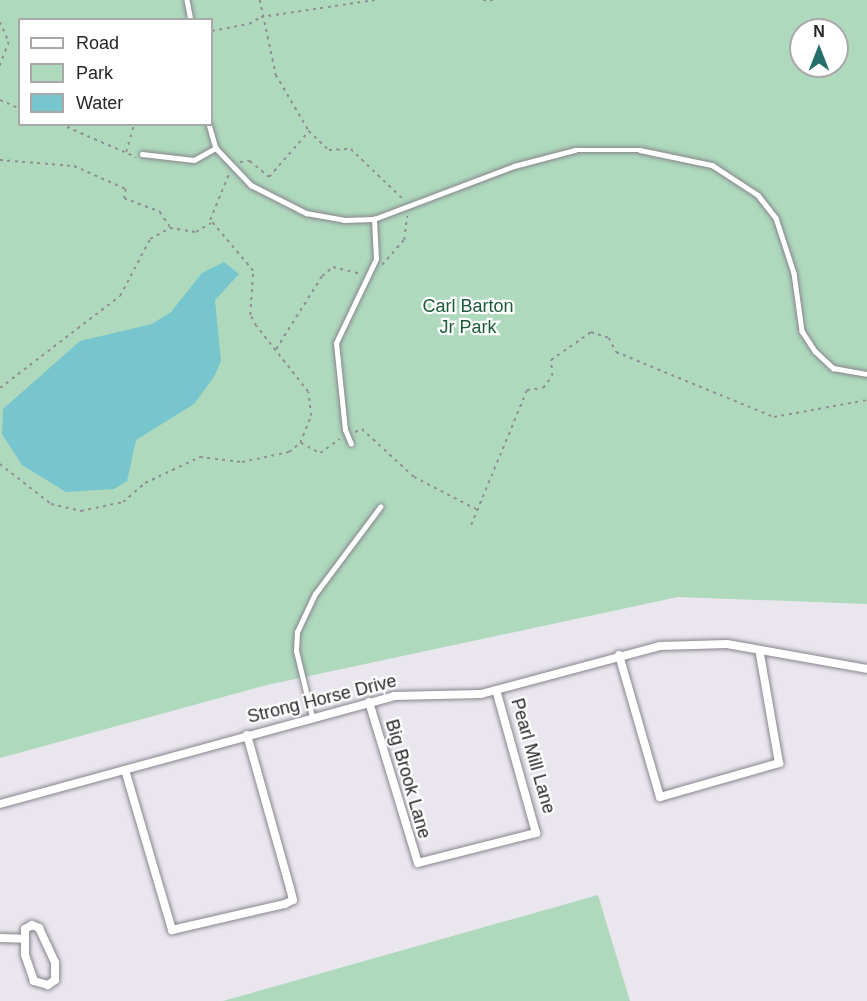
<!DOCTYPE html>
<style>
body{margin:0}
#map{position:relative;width:867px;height:1001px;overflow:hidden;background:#eae6ee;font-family:Arial,sans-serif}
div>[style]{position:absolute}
.green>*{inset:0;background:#aed9bd}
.water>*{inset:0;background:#77c5cd}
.path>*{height:1.5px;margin-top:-0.75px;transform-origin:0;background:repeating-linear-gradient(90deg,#918e94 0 3px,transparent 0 7.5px)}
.roads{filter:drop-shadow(0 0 2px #88858c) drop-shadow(0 0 2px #88858c)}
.lane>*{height:4.5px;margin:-2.25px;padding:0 2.25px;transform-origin:2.25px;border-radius:2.25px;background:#fff}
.street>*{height:8px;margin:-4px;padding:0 4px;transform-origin:4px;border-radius:4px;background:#fff}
span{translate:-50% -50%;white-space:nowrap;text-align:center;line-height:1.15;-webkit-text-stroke:4.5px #fff;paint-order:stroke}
.park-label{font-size:18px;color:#1a5b3a}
.street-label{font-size:18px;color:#282629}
.legend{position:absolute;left:18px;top:18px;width:195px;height:108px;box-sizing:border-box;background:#fff;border:2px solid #a9a8a9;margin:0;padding:8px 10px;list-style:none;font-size:18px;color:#282629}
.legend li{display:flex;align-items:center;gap:12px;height:30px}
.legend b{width:30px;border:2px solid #a9a8a9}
.north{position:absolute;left:789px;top:18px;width:60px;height:60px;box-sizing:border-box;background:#fff;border:2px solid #a9a8a9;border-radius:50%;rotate:0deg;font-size:16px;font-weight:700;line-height:24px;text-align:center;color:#282629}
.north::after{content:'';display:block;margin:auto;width:21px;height:27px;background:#25706c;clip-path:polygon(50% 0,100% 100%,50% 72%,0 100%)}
</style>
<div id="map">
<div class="green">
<i style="clip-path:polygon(evenodd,0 0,867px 0,867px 604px,678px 597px,267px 685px,0 758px,0 0,20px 20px,212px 20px,212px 124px,20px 124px,20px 20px,0 0,801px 30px,837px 30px,837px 66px,801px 66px,801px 30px)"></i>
<i style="clip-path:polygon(598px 895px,630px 1001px,223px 1001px)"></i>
</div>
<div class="water">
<i style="clip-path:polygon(224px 262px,239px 274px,215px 300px,221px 361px,214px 377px,194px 404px,136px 440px,127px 481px,114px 489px,66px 492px,22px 465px,2px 434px,3px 409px,80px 341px,152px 324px,171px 312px,202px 273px)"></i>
</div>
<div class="path">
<i style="left:260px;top:0;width:77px;rotate:78deg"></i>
<i style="left:276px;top:75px;width:65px;rotate:59.5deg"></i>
<i style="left:309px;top:131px;width:28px;rotate:44deg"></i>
<i style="left:329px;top:150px;width:22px;rotate:-3deg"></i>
<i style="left:351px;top:149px;width:72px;rotate:43.9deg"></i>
<i style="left:483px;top:0;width:14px"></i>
<i style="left:0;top:22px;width:22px;rotate:66deg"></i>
<i style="left:9px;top:42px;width:26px;rotate:111deg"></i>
<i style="left:212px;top:31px;width:38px;rotate:-11deg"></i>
<i style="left:249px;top:24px;width:14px;rotate:-30deg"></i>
<i style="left:261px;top:17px;width:115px;rotate:-8.5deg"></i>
<i style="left:0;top:100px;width:22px;rotate:24deg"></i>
<i style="left:60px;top:124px;width:83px;rotate:23.5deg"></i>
<i style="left:126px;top:152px;width:29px;rotate:-74deg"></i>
<i style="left:0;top:160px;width:74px;rotate:4.6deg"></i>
<i style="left:74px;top:166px;width:57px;rotate:23.9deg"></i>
<i style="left:126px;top:189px;width:9px;rotate:103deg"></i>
<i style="left:124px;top:198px;width:39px;rotate:21deg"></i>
<i style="left:160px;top:212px;width:18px;rotate:56deg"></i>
<i style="left:240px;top:162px;width:10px;rotate:-6deg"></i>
<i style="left:250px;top:161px;width:25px;rotate:40deg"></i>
<i style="left:269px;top:177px;width:61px;rotate:-49deg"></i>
<i style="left:382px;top:265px;width:33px;rotate:-49deg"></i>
<i style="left:404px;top:240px;width:24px;rotate:-83deg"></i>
<i style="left:276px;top:349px;width:86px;rotate:-57.8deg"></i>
<i style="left:322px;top:276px;width:14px;rotate:-39deg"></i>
<i style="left:333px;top:267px;width:29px;rotate:14deg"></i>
<i style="left:0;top:388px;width:151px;rotate:-37.5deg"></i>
<i style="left:120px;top:296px;width:64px;rotate:-62.2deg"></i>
<i style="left:150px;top:239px;width:23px;rotate:-29deg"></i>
<i style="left:170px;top:228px;width:26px;rotate:9deg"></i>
<i style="left:196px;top:232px;width:17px;rotate:-31deg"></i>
<i style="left:355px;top:432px;width:8px;rotate:-23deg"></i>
<i style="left:362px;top:429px;width:71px;rotate:42.7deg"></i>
<i style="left:414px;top:477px;width:70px;rotate:27.3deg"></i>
<i style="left:301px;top:443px;width:21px;rotate:28deg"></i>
<i style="left:320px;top:453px;width:24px;rotate:-35deg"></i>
<i style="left:0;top:464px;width:65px;rotate:38.1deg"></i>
<i style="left:51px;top:504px;width:31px;rotate:13deg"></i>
<i style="left:81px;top:511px;width:43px;rotate:-12.1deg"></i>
<i style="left:123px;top:502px;width:29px;rotate:-41deg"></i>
<i style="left:145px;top:483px;width:61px;rotate:-25.3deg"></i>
<i style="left:200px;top:457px;width:42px;rotate:6.8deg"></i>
<i style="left:242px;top:462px;width:48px;rotate:-12deg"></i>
<i style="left:289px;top:452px;width:14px;rotate:-39deg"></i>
<i style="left:300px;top:443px;width:29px;rotate:-68deg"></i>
<i style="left:311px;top:416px;width:24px;rotate:-97deg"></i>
<i style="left:308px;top:392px;width:84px;rotate:-128.2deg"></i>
<i style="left:256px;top:326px;width:13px;rotate:-119deg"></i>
<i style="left:250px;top:315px;width:44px;rotate:-86.1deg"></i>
<i style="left:253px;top:271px;width:67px;rotate:-130.1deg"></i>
<i style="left:210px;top:220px;width:53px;rotate:-67.8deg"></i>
<i style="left:471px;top:525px;width:146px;rotate:-67.5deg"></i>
<i style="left:527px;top:390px;width:16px;rotate:-7deg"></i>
<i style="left:543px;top:388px;width:15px;rotate:-53deg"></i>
<i style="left:552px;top:376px;width:16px;rotate:-94deg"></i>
<i style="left:551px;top:360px;width:49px;rotate:-35deg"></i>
<i style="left:591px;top:332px;width:19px;rotate:18deg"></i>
<i style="left:609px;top:338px;width:16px;rotate:63deg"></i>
<i style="left:616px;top:352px;width:171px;rotate:22.4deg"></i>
<i style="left:774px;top:417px;width:95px;rotate:-10.4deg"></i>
</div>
<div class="roads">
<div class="lane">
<i style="left:187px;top:0;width:20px;rotate:79deg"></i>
<i style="left:209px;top:124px;width:25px;rotate:74deg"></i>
<i style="left:216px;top:148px;width:51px;rotate:46.6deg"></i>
<i style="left:251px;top:185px;width:62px;rotate:27deg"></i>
<i style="left:306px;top:213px;width:39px;rotate:10deg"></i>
<i style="left:344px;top:220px;width:30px;rotate:-2deg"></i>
<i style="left:374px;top:219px;width:150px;rotate:-20.7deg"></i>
<i style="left:514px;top:166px;width:63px;rotate:-14.7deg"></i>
<i style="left:575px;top:150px;width:65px"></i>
<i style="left:640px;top:150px;width:74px;rotate:11.8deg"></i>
<i style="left:712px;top:165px;width:55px;rotate:33.1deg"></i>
<i style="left:758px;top:195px;width:29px;rotate:52deg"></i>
<i style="left:776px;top:218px;width:58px;rotate:71.9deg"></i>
<i style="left:794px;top:273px;width:59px;rotate:82.1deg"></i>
<i style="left:802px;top:331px;width:24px;rotate:57deg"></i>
<i style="left:815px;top:351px;width:25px;rotate:43deg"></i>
<i style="left:833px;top:368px;width:35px;rotate:10deg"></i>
<i style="left:142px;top:154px;width:52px;rotate:6.6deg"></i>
<i style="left:194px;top:160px;width:25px;rotate:-29deg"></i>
<i style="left:351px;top:444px;width:15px;rotate:-113deg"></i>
<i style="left:345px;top:430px;width:87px;rotate:-95.9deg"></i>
<i style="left:336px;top:343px;width:93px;rotate:-64.5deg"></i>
<i style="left:376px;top:259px;width:40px;rotate:-92.9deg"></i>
<i style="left:312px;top:717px;width:68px;rotate:-103.6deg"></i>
<i style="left:296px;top:651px;width:19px;rotate:-87deg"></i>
<i style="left:297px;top:632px;width:42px;rotate:-64.7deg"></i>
<i style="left:315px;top:594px;width:109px;rotate:-53.2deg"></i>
</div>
<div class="street">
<i style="left:619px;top:655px;width:148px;rotate:73.9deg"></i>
<i style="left:660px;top:797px;width:124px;rotate:-15.9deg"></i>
<i style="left:779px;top:763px;width:111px;rotate:-99.9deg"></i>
<i style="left:369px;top:702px;width:168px;rotate:73.1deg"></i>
<i style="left:418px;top:863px;width:122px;rotate:-14.3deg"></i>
<i style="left:536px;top:833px;width:148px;rotate:-105.6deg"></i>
<i style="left:125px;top:770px;width:167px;rotate:73.6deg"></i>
<i style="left:172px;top:930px;width:116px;rotate:-13deg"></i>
<i style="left:285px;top:904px;width:9px;rotate:-27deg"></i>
<i style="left:293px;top:900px;width:12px;rotate:-104deg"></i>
<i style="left:290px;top:888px;width:159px;rotate:-105.7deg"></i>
<i style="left:0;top:804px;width:409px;rotate:-15.3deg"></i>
<i style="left:394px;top:696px;width:87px;rotate:-1.3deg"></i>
<i style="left:481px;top:694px;width:185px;rotate:-15deg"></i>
<i style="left:660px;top:646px;width:67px;rotate:-1.7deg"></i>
<i style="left:727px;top:644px;width:142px;rotate:10.1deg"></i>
<i style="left:32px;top:925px;width:8px;rotate:23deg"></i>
<i style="left:39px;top:928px;width:38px;rotate:65deg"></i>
<i style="left:55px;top:963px;width:17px;rotate:90deg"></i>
<i style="left:55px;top:980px;width:9px;rotate:144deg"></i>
<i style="left:48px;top:985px;width:15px;rotate:-164deg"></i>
<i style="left:34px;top:981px;width:28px;rotate:-109deg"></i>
<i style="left:25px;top:955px;width:26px;rotate:-90deg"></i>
<i style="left:25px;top:929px;width:8px;rotate:-30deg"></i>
<i style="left:0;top:938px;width:24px;rotate:2deg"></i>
</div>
</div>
<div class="park-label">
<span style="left:468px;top:317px">Carl Barton<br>Jr Park</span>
</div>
<div class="street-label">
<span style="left:322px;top:699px;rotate:-14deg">Strong Horse Drive</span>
<span style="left:533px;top:756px;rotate:74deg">Pearl Mill Lane</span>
<span style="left:408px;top:779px;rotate:74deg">Big Brook Lane</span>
</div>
<ul class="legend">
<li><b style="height:8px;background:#fff"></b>Road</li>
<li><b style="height:16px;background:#aed9bd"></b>Park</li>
<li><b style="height:16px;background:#77c5cd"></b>Water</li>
</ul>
<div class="north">N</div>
</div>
